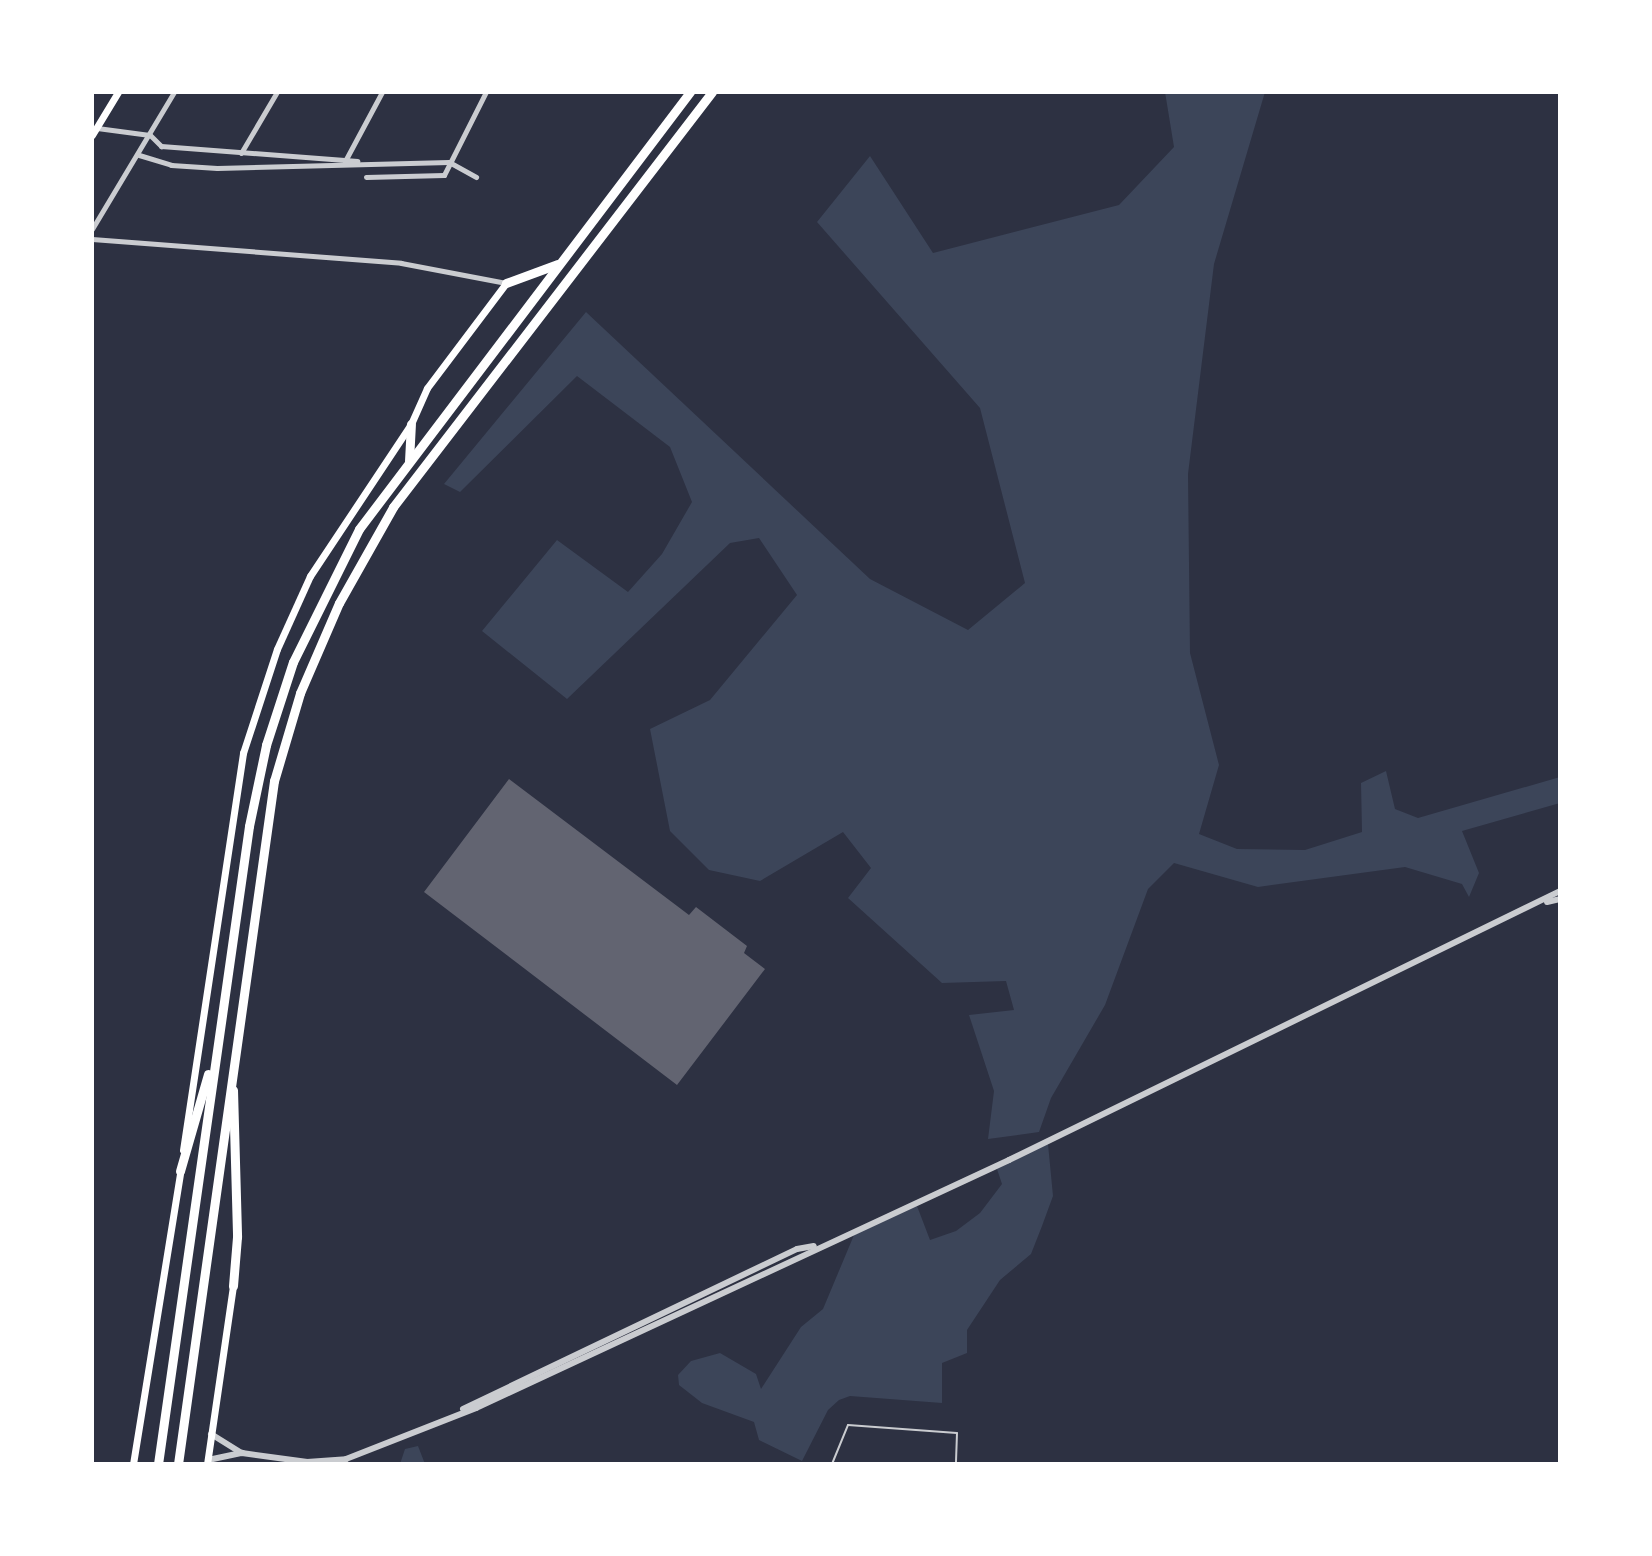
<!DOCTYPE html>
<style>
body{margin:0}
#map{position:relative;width:1652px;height:1556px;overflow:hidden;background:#2d3142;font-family:"Alegreya Sans",sans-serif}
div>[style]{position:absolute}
.green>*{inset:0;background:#3c4559}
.building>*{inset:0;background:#626471}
.service>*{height:2px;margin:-1px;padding:0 1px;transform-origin:1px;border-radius:1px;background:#caccd0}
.minor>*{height:5px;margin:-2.5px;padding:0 2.5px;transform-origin:2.5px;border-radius:2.5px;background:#caccd0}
.tertiary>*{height:6px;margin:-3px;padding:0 3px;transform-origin:3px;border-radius:3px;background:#caccd0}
.secondary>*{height:7px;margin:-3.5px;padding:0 3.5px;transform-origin:3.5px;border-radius:3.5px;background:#fff}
.motorway>*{height:9px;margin:-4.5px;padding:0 4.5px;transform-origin:4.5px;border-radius:4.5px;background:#fff}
span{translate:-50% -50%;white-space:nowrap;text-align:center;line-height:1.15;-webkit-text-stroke:6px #fff;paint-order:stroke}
.frame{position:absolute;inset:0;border:94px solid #fff;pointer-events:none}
</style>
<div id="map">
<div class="green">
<i style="clip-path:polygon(1165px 92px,1265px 92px,1214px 264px,1188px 474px,1190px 653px,1219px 765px,1199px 834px,1237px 849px,1305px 850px,1362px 832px,1361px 783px,1386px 771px,1395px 809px,1418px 818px,1560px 777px,1560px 803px,1462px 831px,1479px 873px,1469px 897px,1462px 884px,1405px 867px,1258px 887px,1174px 863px,1148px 889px,1105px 1005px,1051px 1098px,1039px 1132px,988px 1139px,994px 1091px,969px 1015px,1014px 1010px,1006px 981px,942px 983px,848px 898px,871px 868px,843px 832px,760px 881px,709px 870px,670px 831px,650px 729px,710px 700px,797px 595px,759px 538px,730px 543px,567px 699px,482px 631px,557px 540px,628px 592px,662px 554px,692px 502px,670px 447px,577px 376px,460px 492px,444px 484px,586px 312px,870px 579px,968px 630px,1025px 583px,980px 408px,817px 222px,870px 156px,933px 253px,1119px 205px,1174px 147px)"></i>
<i style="clip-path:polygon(1048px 1144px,1053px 1196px,1042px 1226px,1031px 1254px,1000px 1280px,967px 1330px,967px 1353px,942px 1363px,942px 1403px,850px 1396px,839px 1400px,828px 1410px,802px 1461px,759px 1440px,754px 1422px,702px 1403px,679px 1385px,678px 1375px,691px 1361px,720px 1353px,756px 1374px,761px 1389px,801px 1327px,823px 1309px,854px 1235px,917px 1206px,930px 1240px,956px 1231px,980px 1213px,1002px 1184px,997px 1169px)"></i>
<i style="clip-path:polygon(418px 1446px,425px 1464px,400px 1464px,405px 1449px)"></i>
</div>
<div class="building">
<i style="clip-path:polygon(509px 779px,689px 915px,696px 907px,747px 946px,744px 953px,765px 969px,677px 1085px,424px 892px)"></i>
</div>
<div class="service">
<i style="left:832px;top:1464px;width:42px;rotate:-67.7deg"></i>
<i style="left:848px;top:1425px;width:109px;rotate:4.2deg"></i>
<i style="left:957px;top:1433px;width:31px;rotate:92deg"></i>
</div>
<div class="minor">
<i style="left:97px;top:128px;width:53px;rotate:7.5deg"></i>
<i style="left:150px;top:135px;width:16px;rotate:45deg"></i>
<i style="left:161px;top:146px;width:197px;rotate:4.4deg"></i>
<i style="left:241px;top:153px;width:71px;rotate:-59.5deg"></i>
<i style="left:139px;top:155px;width:34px;rotate:17deg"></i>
<i style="left:171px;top:165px;width:46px;rotate:3.7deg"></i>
<i style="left:217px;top:168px;width:232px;rotate:-1.5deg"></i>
<i style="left:449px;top:162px;width:31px;rotate:29deg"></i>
<i style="left:345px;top:161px;width:78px;rotate:-61.8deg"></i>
<i style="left:366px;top:177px;width:78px;rotate:-1.5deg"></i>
<i style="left:444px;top:175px;width:93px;rotate:-63.2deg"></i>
<i style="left:92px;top:229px;width:160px;rotate:-59.1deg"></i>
<i style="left:92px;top:239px;width:310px;rotate:4.4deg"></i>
<i style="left:401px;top:263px;width:107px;rotate:10.8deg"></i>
</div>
<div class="tertiary">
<i style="left:1547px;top:902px;width:13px;rotate:-13deg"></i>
<i style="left:463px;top:1409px;width:370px;rotate:-25.6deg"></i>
<i style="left:797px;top:1249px;width:17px;rotate:-10deg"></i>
<i style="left:211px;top:1434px;width:36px;rotate:32deg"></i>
<i style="left:208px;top:1460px;width:35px;rotate:-12deg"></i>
<i style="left:242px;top:1453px;width:66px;rotate:7.9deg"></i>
<i style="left:307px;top:1462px;width:39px;rotate:-4deg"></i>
<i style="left:346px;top:1459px;width:140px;rotate:-21.4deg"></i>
<i style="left:476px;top:1408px;width:588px;rotate:-24.95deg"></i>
<i style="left:1009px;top:1160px;width:613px;rotate:-26.02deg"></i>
</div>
<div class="secondary">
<i style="left:92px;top:135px;width:50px;rotate:-58.8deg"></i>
<i style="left:183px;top:1150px;width:402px;rotate:-81.4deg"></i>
<i style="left:243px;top:753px;width:109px;rotate:-71.9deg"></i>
<i style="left:277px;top:649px;width:80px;rotate:-65.7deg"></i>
<i style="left:310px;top:576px;width:182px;rotate:-56.4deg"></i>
<i style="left:411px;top:424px;width:39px;rotate:-66deg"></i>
<i style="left:427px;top:388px;width:131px;rotate:-53deg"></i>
<i style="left:133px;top:1464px;width:302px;rotate:-80.8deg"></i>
<i style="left:207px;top:1464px;width:180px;rotate:-81.7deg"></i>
</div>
<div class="motorway">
<i style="left:506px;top:283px;width:55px;rotate:-20.1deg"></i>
<i style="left:409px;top:461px;width:37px;rotate:-87deg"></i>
<i style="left:233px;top:1090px;width:147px;rotate:88.4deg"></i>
<i style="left:237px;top:1237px;width:49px;rotate:94.7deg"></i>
<i style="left:180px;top:1171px;width:101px;rotate:-73.9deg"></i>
<i style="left:158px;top:1464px;width:644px;rotate:-81.88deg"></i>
<i style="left:249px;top:826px;width:83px;rotate:-78.1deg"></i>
<i style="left:266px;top:745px;width:87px;rotate:-72deg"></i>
<i style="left:293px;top:662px;width:148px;rotate:-63.6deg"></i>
<i style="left:359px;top:529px;width:548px;rotate:-52.86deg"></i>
<i style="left:178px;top:1464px;width:690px;rotate:-82deg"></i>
<i style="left:274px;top:781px;width:92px;rotate:-73.5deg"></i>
<i style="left:300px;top:693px;width:98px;rotate:-66.6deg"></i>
<i style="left:339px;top:603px;width:110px;rotate:-60.6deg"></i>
<i style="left:393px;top:507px;width:523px;rotate:-52.45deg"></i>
</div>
<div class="frame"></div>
</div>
